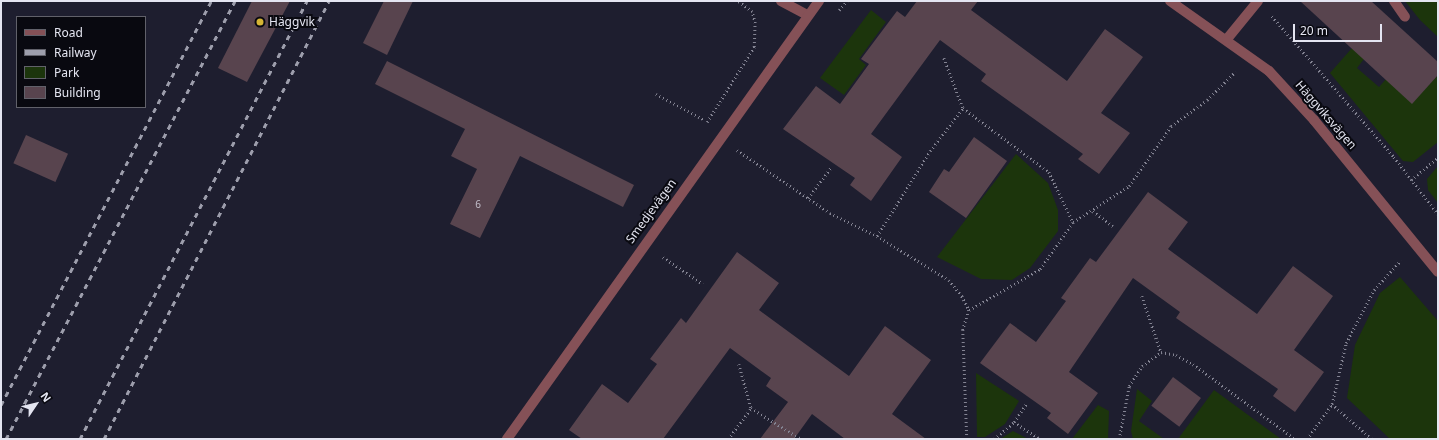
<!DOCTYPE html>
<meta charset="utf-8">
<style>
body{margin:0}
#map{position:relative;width:1439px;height:440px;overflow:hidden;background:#1e1e2f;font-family:"Noto Sans",sans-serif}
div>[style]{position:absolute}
.green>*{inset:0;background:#1c350c}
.building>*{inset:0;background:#58444e;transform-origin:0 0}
.path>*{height:2.5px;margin-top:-1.25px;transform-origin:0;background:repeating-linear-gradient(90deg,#848493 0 1px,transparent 0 4px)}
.minor>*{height:10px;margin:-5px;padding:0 5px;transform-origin:5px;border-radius:5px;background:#855157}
.rail>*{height:3px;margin-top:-1.5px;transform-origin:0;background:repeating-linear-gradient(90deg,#9d9eac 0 5px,transparent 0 10px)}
.dots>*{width:11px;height:11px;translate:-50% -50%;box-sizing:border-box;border:2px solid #090910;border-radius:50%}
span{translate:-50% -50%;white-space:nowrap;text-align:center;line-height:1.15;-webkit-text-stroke:4px #090910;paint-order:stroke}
.number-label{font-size:10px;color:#c1bdc8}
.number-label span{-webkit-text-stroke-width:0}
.poi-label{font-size:12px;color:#e4e5f1}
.left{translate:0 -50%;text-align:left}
.street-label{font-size:12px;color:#e4e5f1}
.frame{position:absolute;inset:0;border:2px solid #e4e5f1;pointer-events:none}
.legend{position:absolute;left:16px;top:16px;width:130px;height:92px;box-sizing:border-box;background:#090910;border:1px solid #61616a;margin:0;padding:5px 7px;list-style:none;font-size:12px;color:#e4e5f1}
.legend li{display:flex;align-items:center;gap:8px;height:20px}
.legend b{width:20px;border:1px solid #61616a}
.north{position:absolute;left:16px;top:384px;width:40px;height:40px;-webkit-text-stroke:3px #090910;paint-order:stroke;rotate:55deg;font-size:11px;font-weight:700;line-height:16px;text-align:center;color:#e4e5f1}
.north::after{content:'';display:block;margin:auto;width:14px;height:18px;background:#e4e5f1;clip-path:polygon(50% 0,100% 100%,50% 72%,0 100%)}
.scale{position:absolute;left:1293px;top:24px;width:89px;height:18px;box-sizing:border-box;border:2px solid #e4e5f1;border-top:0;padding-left:5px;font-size:12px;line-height:14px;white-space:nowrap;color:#e4e5f1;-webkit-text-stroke:3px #090910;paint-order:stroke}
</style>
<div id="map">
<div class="green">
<i style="clip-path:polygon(1405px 1px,1438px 1px,1438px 37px,1420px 20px)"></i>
<i style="clip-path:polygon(871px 10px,886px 22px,859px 59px,866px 65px,844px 95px,820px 78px)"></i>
<i style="clip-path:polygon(1352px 48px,1364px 59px,1357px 68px,1379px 87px,1386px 79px,1412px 103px,1438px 75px,1438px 142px,1413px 162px,1403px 161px,1330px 73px)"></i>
<i style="clip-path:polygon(1016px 154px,1048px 183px,1058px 210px,1058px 231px,1030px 268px,1012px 280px,981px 279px,937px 257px)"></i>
<i style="clip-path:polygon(1438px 166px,1438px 203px,1428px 190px,1427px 179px)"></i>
<i style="clip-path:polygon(1400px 277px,1438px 321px,1438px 439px,1390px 439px,1347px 398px,1355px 345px,1380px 293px)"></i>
<i style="clip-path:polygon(976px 373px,1019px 401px,1005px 424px,985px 437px,977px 437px)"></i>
<i style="clip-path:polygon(1137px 389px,1152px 401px,1139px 421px,1164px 439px,1133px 439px,1131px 431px)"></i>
<i style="clip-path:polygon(1214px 390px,1281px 439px,1178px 439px)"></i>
<i style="clip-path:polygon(1098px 405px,1109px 411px,1108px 439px,1072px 439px)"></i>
<i style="clip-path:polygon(1013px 431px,1028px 439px,1000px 439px)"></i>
</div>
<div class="building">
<i style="clip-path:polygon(252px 1px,290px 1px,247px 82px,218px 68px)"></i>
<i style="clip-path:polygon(384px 1px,413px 1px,387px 55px,363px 43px)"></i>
<i style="clip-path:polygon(917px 1px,978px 1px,971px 10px,1067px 81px,1105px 29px,1143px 57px,1101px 113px,1130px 133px,1099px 174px,1078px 159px,1083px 154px,981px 81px,986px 74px,940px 40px,871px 134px,902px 157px,871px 201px,850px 185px,855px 178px,783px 129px,816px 86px,840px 104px,869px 64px,861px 59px,897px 11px,905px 17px)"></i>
<i style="clip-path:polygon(1300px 1px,1371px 1px,1438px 62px,1438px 75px,1412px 104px)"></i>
<i style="clip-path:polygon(387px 61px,634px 185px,623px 207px,520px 156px,480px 238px,450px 224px,477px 169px,451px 156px,465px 129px,375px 84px)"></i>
<i style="left:26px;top:135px;width:46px;height:31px;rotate:24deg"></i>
<i style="clip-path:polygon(974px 137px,1007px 161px,966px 218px,929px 192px,944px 169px,949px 172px)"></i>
<i style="clip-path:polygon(1148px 192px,1188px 222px,1168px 249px,1257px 314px,1293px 266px,1333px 296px,1294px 350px,1324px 372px,1295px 412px,1273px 396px,1278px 389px,1176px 318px,1180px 312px,1133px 278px,1069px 372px,1098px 393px,1068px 434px,1047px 418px,1051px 413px,980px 363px,1010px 323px,1036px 342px,1066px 301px,1061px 298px,1090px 258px,1096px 262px)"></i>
<i style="clip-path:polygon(737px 252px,779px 283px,759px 310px,849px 376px,885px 326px,931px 360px,892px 414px,926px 439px,845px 439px,812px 414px,794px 439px,760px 439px,788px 402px,766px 386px,771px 378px,730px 348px,663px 439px,582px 439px,569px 430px,602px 384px,628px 403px,657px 364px,650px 359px,681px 318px,686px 323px)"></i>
<i style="left:1173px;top:377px;width:35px;height:36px;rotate:37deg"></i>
</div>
<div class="path">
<i style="left:839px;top:10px;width:12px;rotate:-48deg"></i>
<i style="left:1272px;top:16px;width:186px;rotate:49.1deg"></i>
<i style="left:1394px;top:157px;width:72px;rotate:52.3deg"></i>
<i style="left:944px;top:58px;width:53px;rotate:69.2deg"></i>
<i style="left:656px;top:94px;width:55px;rotate:28deg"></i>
<i style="left:707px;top:122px;width:89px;rotate:-57.9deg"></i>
<i style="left:754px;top:47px;width:24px;rotate:-88deg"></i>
<i style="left:755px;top:23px;width:11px;rotate:-105deg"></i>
<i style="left:752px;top:12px;width:18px;rotate:-142deg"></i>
<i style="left:737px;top:150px;width:112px;rotate:34.1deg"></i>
<i style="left:830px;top:213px;width:52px;rotate:26.1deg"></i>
<i style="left:877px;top:236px;width:84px;rotate:31.4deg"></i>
<i style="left:949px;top:280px;width:21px;rotate:51deg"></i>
<i style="left:962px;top:296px;width:16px;rotate:63deg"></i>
<i style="left:969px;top:310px;width:21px;rotate:107deg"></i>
<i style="left:963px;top:330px;width:109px;rotate:87.9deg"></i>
<i style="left:1411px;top:180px;width:35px;rotate:-40deg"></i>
<i style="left:808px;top:198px;width:38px;rotate:-53deg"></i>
<i style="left:1093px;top:211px;width:25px;rotate:37deg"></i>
<i style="left:877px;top:236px;width:100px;rotate:-58.1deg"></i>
<i style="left:930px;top:151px;width:54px;rotate:-52.5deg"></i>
<i style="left:963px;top:108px;width:107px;rotate:36.7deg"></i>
<i style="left:1049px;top:172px;width:55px;rotate:64.4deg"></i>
<i style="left:663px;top:257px;width:48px;rotate:34deg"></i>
<i style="left:1142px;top:296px;width:59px;rotate:71.3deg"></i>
<i style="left:969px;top:310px;width:82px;rotate:-30deg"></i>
<i style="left:1040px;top:269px;width:57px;rotate:-54.9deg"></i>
<i style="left:1073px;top:222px;width:67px;rotate:-32.7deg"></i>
<i style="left:1129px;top:186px;width:73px;rotate:-55deg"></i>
<i style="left:1171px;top:126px;width:44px;rotate:-35.8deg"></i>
<i style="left:1207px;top:100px;width:40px;rotate:-45deg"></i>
<i style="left:739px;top:364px;width:46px;rotate:74.7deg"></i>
<i style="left:1332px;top:404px;width:53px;rotate:41.2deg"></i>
<i style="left:1014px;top:422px;width:23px;rotate:-56deg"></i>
<i style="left:728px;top:439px;width:39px;rotate:-53deg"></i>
<i style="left:751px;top:408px;width:59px;rotate:31.8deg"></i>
<i style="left:994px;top:439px;width:26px;rotate:-40deg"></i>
<i style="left:1014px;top:422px;width:31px;rotate:33deg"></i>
<i style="left:1119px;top:439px;width:54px;rotate:-79.3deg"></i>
<i style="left:1129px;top:386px;width:24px;rotate:-57deg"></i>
<i style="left:1142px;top:366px;width:24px;rotate:-36deg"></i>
<i style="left:1161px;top:352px;width:15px;rotate:11deg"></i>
<i style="left:1176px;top:355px;width:19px;rotate:28deg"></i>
<i style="left:1193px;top:364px;width:127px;rotate:36.3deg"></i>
<i style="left:1307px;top:439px;width:43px;rotate:-54.5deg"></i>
<i style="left:1332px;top:404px;width:63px;rotate:-77.1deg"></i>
<i style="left:1346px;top:343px;width:60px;rotate:-62.2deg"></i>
<i style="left:1374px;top:290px;width:40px;rotate:-48deg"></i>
</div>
<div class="minor">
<i style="left:781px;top:1px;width:30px;rotate:28deg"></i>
<i style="left:1170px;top:1px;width:121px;rotate:35.3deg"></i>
<i style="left:1269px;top:71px;width:67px;rotate:47.4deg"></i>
<i style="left:1314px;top:120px;width:196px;rotate:50.8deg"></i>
<i style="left:1394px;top:1px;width:19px;rotate:55deg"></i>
<i style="left:1227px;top:39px;width:49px;rotate:-50.8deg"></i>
<i style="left:507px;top:439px;width:538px;rotate:-54.54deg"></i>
</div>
<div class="rail">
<i style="left:1px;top:405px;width:455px;rotate:-62.5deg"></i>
<i style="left:6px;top:439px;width:494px;rotate:-62.4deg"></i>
<i style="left:80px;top:439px;width:493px;rotate:-62.6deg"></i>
<i style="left:104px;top:439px;width:492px;rotate:-62.8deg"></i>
</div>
<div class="dots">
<i style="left:260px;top:22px;background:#d5b534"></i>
</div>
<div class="number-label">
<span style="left:478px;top:205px">6</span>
</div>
<div class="poi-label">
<span class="left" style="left:269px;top:22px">Häggvik</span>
</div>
<div class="street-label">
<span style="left:1326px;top:115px;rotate:49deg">Häggviksvägen</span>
<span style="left:651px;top:211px;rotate:-54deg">Smedjevägen</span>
</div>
<div class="frame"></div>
<ul class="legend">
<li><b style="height:5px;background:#855157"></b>Road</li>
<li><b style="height:5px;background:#9d9eac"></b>Railway</li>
<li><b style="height:11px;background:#1c350c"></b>Park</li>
<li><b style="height:11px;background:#58444e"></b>Building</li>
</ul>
<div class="north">N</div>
<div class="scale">20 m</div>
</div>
